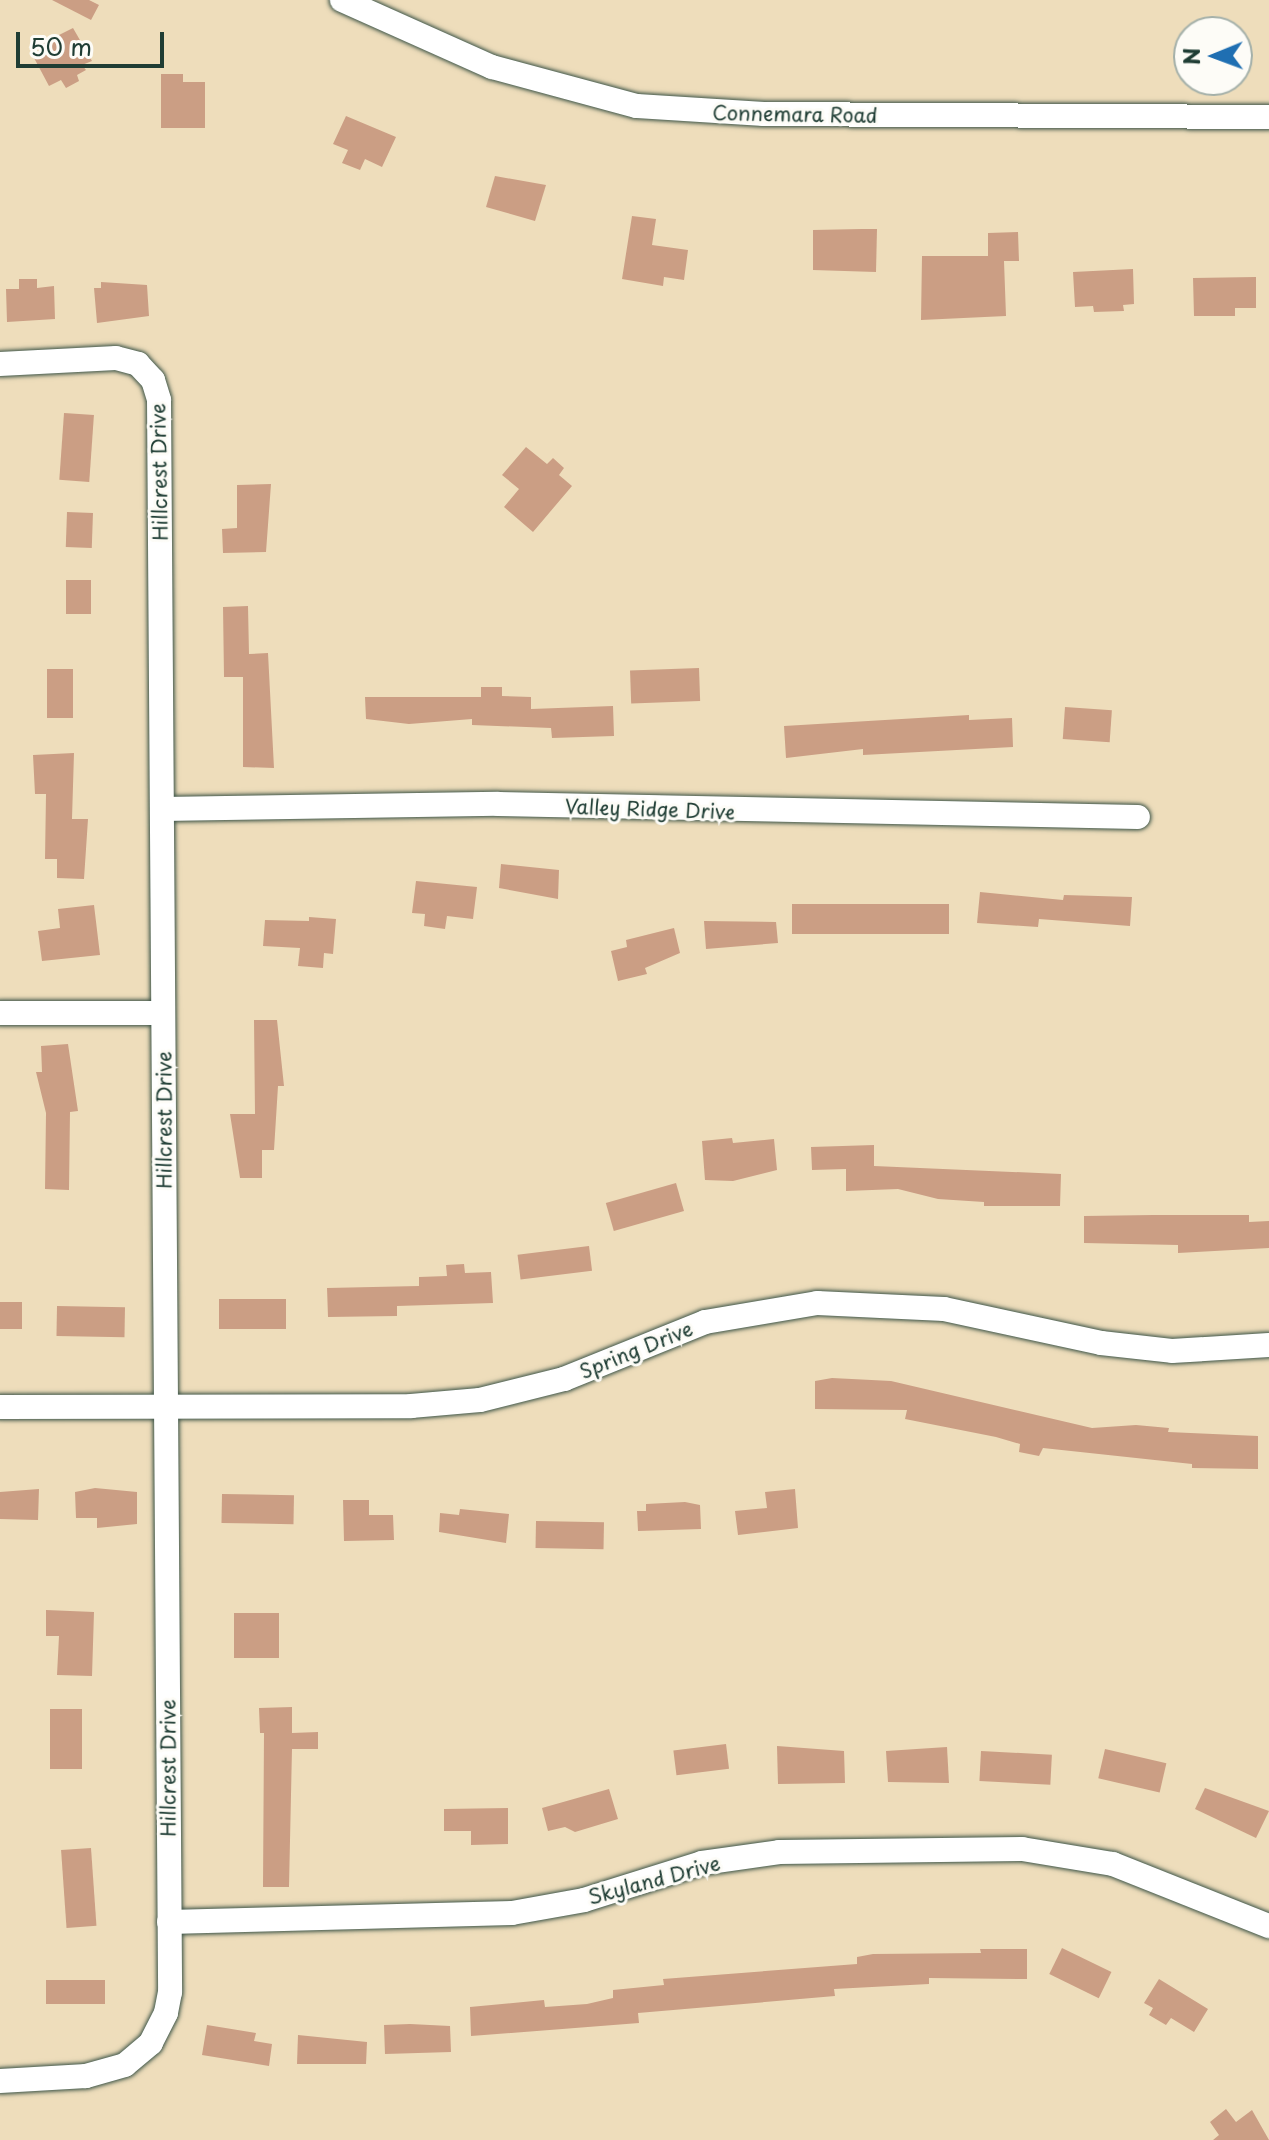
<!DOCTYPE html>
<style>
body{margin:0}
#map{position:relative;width:1269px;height:2140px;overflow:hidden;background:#edb;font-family:"Playpen Sans",sans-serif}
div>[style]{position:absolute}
.building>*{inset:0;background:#cb9e84;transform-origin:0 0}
.roads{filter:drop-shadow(0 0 2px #3e5548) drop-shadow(0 0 2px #3e5548)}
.minor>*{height:24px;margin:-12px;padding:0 12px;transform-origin:12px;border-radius:12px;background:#fff}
span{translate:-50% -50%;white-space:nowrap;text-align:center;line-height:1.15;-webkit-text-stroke:6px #fdfcf7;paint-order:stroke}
.street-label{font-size:20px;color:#1f3d34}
.north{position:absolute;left:1173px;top:16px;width:80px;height:80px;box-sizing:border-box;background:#fdfcf7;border:2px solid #a4b0a9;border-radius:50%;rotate:269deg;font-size:22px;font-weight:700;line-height:32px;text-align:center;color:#1f3d34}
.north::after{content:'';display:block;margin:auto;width:28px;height:36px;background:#1f6fb2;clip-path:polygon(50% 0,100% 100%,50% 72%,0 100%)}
.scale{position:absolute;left:16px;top:32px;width:148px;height:36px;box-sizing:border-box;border:4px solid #1f3d34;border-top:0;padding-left:10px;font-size:24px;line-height:28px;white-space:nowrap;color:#1f3d34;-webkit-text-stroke:6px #fdfcf7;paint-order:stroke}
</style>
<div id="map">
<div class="building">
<i style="clip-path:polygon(52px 0,89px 0,99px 5px,91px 20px)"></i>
<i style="clip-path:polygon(73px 28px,92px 61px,82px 65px,86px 70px,77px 75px,79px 81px,66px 88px,61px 80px,49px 86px,33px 56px,44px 51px,41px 44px)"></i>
<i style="clip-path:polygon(161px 74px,183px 74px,183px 82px,205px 82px,205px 128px,161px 128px)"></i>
<i style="clip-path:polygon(346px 116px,396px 137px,382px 167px,365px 159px,360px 170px,342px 163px,348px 150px,333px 144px)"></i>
<i style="clip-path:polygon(495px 176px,546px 185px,535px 221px,486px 207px)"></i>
<i style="clip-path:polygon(632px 216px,656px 219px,652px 245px,688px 250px,684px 280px,664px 277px,663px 286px,622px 279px)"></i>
<i style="clip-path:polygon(862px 229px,877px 229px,876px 272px,813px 270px,813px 230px)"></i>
<i style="clip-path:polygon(1018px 232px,1019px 261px,1004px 261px,1006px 316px,921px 320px,922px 256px,988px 256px,988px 233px)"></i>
<i style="clip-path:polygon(1133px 269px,1134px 304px,1123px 305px,1124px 311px,1094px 312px,1093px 306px,1075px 307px,1073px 272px)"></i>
<i style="clip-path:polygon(1256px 277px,1256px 308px,1235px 308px,1235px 316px,1194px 316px,1193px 278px)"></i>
<i style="clip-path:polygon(19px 279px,37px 279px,37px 288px,54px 286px,55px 319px,7px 322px,6px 289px,19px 289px)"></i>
<i style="clip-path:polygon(101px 282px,147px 285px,149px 316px,97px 323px,94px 288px,101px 288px)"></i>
<i style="left:64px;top:413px;width:30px;height:67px;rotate:4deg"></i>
<i style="clip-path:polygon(526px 447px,547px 464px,553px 458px,564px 468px,559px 475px,572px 486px,533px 532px,504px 507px,519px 489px,502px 475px)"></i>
<i style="clip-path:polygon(271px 484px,266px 552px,223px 553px,222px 529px,237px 528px,237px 485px)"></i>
<i style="left:67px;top:512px;width:26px;height:35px;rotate:2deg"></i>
<i style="left:66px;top:580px;width:25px;height:34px"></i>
<i style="clip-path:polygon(248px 606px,249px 654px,268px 653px,274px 768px,243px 767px,243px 677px,224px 677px,223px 607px)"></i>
<i style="left:699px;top:668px;width:33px;height:69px;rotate:88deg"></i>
<i style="left:47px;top:669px;width:26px;height:49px"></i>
<i style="clip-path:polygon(481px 687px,502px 687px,502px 696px,531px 697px,531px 709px,613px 706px,614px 736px,552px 738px,551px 728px,472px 725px,472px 719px,409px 724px,366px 719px,365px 697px,481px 697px)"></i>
<i style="left:1065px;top:707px;width:47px;height:32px;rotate:4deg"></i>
<i style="clip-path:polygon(969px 715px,969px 720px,1012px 718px,1013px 747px,863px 755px,863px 749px,786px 758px,784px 726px)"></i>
<i style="clip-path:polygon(74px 753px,72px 819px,88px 819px,84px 879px,57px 878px,57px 859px,45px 859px,46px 794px,35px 794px,33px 755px)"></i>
<i style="clip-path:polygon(501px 864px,559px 870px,558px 899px,499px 888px)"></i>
<i style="clip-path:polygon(416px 881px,477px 887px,473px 919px,447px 916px,445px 929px,424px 926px,425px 914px,412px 913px)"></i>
<i style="clip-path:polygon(980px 892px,1063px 900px,1064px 895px,1132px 897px,1130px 926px,1039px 919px,1038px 927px,977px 923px)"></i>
<i style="left:949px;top:904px;width:30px;height:157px;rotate:90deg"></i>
<i style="clip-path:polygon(94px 905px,100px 955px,42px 961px,38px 931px,60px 928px,58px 909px)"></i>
<i style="clip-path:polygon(309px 917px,336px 919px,333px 954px,324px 953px,323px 968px,298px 966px,300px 948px,263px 946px,265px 920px,309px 921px)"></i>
<i style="clip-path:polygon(704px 921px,776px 922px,778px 943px,706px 949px)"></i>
<i style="clip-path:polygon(674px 928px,680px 953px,645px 968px,647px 974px,618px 981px,611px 951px,627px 947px,626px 940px)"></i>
<i style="clip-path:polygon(254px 1020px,277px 1020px,284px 1086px,278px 1086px,274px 1150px,262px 1150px,262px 1178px,240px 1178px,230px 1114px,255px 1114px)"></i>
<i style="clip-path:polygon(68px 1044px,78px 1111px,70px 1112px,69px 1190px,45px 1189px,46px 1113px,36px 1072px,42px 1072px,41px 1046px)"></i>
<i style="clip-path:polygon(732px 1138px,733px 1143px,774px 1139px,777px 1170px,733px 1181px,705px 1180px,702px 1141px)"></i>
<i style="clip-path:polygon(874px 1145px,874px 1166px,1061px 1174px,1060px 1206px,984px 1206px,984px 1202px,938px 1199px,898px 1189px,846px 1191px,846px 1169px,812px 1170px,811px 1147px)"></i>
<i style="left:676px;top:1183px;width:29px;height:73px;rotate:74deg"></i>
<i style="clip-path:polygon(1153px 1215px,1249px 1215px,1249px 1222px,1269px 1221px,1269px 1248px,1178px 1253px,1178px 1245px,1084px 1243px,1084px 1216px)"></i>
<i style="left:589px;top:1246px;width:25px;height:72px;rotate:83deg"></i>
<i style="clip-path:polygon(464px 1264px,465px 1273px,491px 1272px,493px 1303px,397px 1306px,397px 1316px,328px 1317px,327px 1288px,419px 1286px,419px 1277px,447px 1276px,446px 1265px)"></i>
<i style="left:286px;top:1299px;width:30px;height:67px;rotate:90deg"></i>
<i style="left:0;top:1302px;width:22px;height:27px"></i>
<i style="left:57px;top:1306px;width:68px;height:30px;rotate:1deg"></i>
<i style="clip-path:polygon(832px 1378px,891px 1381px,1092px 1428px,1136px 1425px,1169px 1428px,1168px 1432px,1258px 1436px,1258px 1469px,1192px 1468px,1192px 1464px,1043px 1448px,1039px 1456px,1019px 1452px,1020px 1444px,996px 1437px,905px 1419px,907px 1410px,815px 1409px,815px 1381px)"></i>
<i style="clip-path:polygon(95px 1488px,137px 1492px,137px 1524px,97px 1528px,97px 1518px,76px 1518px,75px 1492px)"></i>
<i style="clip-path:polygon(39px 1489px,38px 1520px,0 1519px,0 1492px)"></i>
<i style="clip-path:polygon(795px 1489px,798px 1528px,738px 1535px,735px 1511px,767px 1508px,765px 1492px)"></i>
<i style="left:222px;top:1494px;width:72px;height:29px;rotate:1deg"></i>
<i style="clip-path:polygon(343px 1500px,369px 1500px,369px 1515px,393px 1515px,394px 1540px,344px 1541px)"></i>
<i style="clip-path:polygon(685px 1502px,700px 1505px,701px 1529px,638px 1531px,637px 1511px,646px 1511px,646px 1504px)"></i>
<i style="clip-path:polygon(460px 1509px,509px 1514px,506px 1543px,439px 1532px,440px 1513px,459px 1515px)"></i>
<i style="left:536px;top:1521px;width:68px;height:27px;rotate:1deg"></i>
<i style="clip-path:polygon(46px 1610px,94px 1612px,92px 1676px,57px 1675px,59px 1636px,46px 1636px)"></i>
<i style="left:279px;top:1613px;width:45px;height:45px;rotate:90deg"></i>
<i style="clip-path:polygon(292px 1707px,292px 1733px,318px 1732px,318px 1749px,292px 1749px,289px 1887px,263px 1887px,264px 1733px,260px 1733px,259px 1708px)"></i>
<i style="left:50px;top:1709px;width:32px;height:60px"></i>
<i style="left:726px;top:1744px;width:25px;height:53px;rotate:83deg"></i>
<i style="clip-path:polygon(777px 1746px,844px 1751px,845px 1783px,778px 1784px)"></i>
<i style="clip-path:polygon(947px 1747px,949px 1783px,888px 1782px,886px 1751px)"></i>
<i style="left:1105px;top:1749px;width:63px;height:30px;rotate:13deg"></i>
<i style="left:981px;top:1751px;width:71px;height:30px;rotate:3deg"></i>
<i style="clip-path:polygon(1205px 1788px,1269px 1811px,1256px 1838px,1195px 1809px)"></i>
<i style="clip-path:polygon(609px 1789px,618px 1819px,575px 1832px,565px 1827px,548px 1831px,542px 1808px)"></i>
<i style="clip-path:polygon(508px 1808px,508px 1844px,471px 1845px,471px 1831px,444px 1831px,444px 1809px)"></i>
<i style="left:91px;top:1848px;width:78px;height:30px;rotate:86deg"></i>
<i style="left:1062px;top:1948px;width:55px;height:29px;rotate:26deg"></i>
<i style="clip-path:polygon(980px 1949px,1027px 1949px,1027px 1979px,929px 1978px,929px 1984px,834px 1989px,835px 1996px,638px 2013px,639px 2023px,471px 2036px,470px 2007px,544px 2000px,545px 2007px,587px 2004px,613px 1998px,613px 1990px,664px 1985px,663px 1979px,857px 1964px,857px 1957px,873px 1954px,981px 1953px)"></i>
<i style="clip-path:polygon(1159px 1979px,1208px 2009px,1194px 2032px,1171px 2018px,1166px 2025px,1149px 2015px,1153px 2008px,1144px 2003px)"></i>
<i style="left:105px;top:1980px;width:24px;height:59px;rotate:90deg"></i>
<i style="clip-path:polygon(410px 2024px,450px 2026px,451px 2052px,385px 2054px,384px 2025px)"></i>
<i style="clip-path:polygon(207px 2025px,256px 2033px,254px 2041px,272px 2044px,269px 2066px,202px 2055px)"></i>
<i style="clip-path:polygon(298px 2035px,367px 2042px,366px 2064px,297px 2064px)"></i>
<i style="clip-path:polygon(1226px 2109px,1236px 2122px,1252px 2110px,1269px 2140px,1213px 2140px,1219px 2135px,1210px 2122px)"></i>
</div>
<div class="roads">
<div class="minor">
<i style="left:342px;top:0;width:164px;rotate:24.1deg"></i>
<i style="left:492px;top:67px;width:150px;rotate:15.1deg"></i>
<i style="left:637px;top:106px;width:127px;rotate:3.6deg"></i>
<i style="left:764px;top:114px;width:505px;rotate:0.34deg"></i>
<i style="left:0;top:364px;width:116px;rotate:-3deg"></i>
<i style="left:116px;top:358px;width:23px;rotate:15deg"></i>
<i style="left:138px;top:364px;width:22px;rotate:47deg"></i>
<i style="left:153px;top:380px;width:21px;rotate:73deg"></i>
<i style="left:159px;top:400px;width:1592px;rotate:89.6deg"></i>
<i style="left:170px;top:1992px;width:21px;rotate:101deg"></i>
<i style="left:166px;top:2013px;width:34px;rotate:117deg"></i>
<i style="left:151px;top:2043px;width:34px;rotate:140deg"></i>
<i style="left:125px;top:2065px;width:41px;rotate:164.2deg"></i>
<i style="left:86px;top:2076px;width:86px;rotate:176.7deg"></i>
<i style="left:162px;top:809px;width:336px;rotate:-0.9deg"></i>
<i style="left:498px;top:804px;width:640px;rotate:1.16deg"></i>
<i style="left:0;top:1013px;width:163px"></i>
<i style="left:0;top:1407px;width:411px;rotate:-0.1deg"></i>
<i style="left:411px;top:1406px;width:69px;rotate:-5deg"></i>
<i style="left:480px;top:1400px;width:87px;rotate:-14deg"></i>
<i style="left:564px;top:1379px;width:152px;rotate:-22deg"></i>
<i style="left:705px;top:1322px;width:114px;rotate:-9.6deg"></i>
<i style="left:817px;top:1303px;width:127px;rotate:2.7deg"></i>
<i style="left:944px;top:1309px;width:161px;rotate:12.2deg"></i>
<i style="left:1101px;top:1343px;width:71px;rotate:6.4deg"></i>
<i style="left:1172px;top:1351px;width:97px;rotate:-3.5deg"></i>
<i style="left:169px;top:1922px;width:343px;rotate:-1.5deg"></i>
<i style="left:512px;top:1913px;width:73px;rotate:-10.2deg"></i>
<i style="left:584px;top:1900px;width:124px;rotate:-17.4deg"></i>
<i style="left:702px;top:1863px;width:78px;rotate:-8.1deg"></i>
<i style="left:779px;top:1852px;width:243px;rotate:-0.7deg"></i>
<i style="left:1022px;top:1849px;width:92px;rotate:9.4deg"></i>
<i style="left:1113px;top:1864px;width:168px;rotate:21.7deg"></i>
</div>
</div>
<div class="street-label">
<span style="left:795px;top:114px;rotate:1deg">Connemara Road</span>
<span style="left:159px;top:472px;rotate:-91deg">Hillcrest Drive</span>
<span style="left:650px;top:809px;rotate:2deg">Valley Ridge Drive</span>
<span style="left:164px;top:1120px;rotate:-90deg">Hillcrest Drive</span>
<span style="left:636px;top:1350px;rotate:-22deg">Spring Drive</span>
<span style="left:168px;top:1768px;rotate:-90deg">Hillcrest Drive</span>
<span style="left:654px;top:1880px;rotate:-15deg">Skyland Drive</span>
</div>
<div class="north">N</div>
<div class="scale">50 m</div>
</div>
